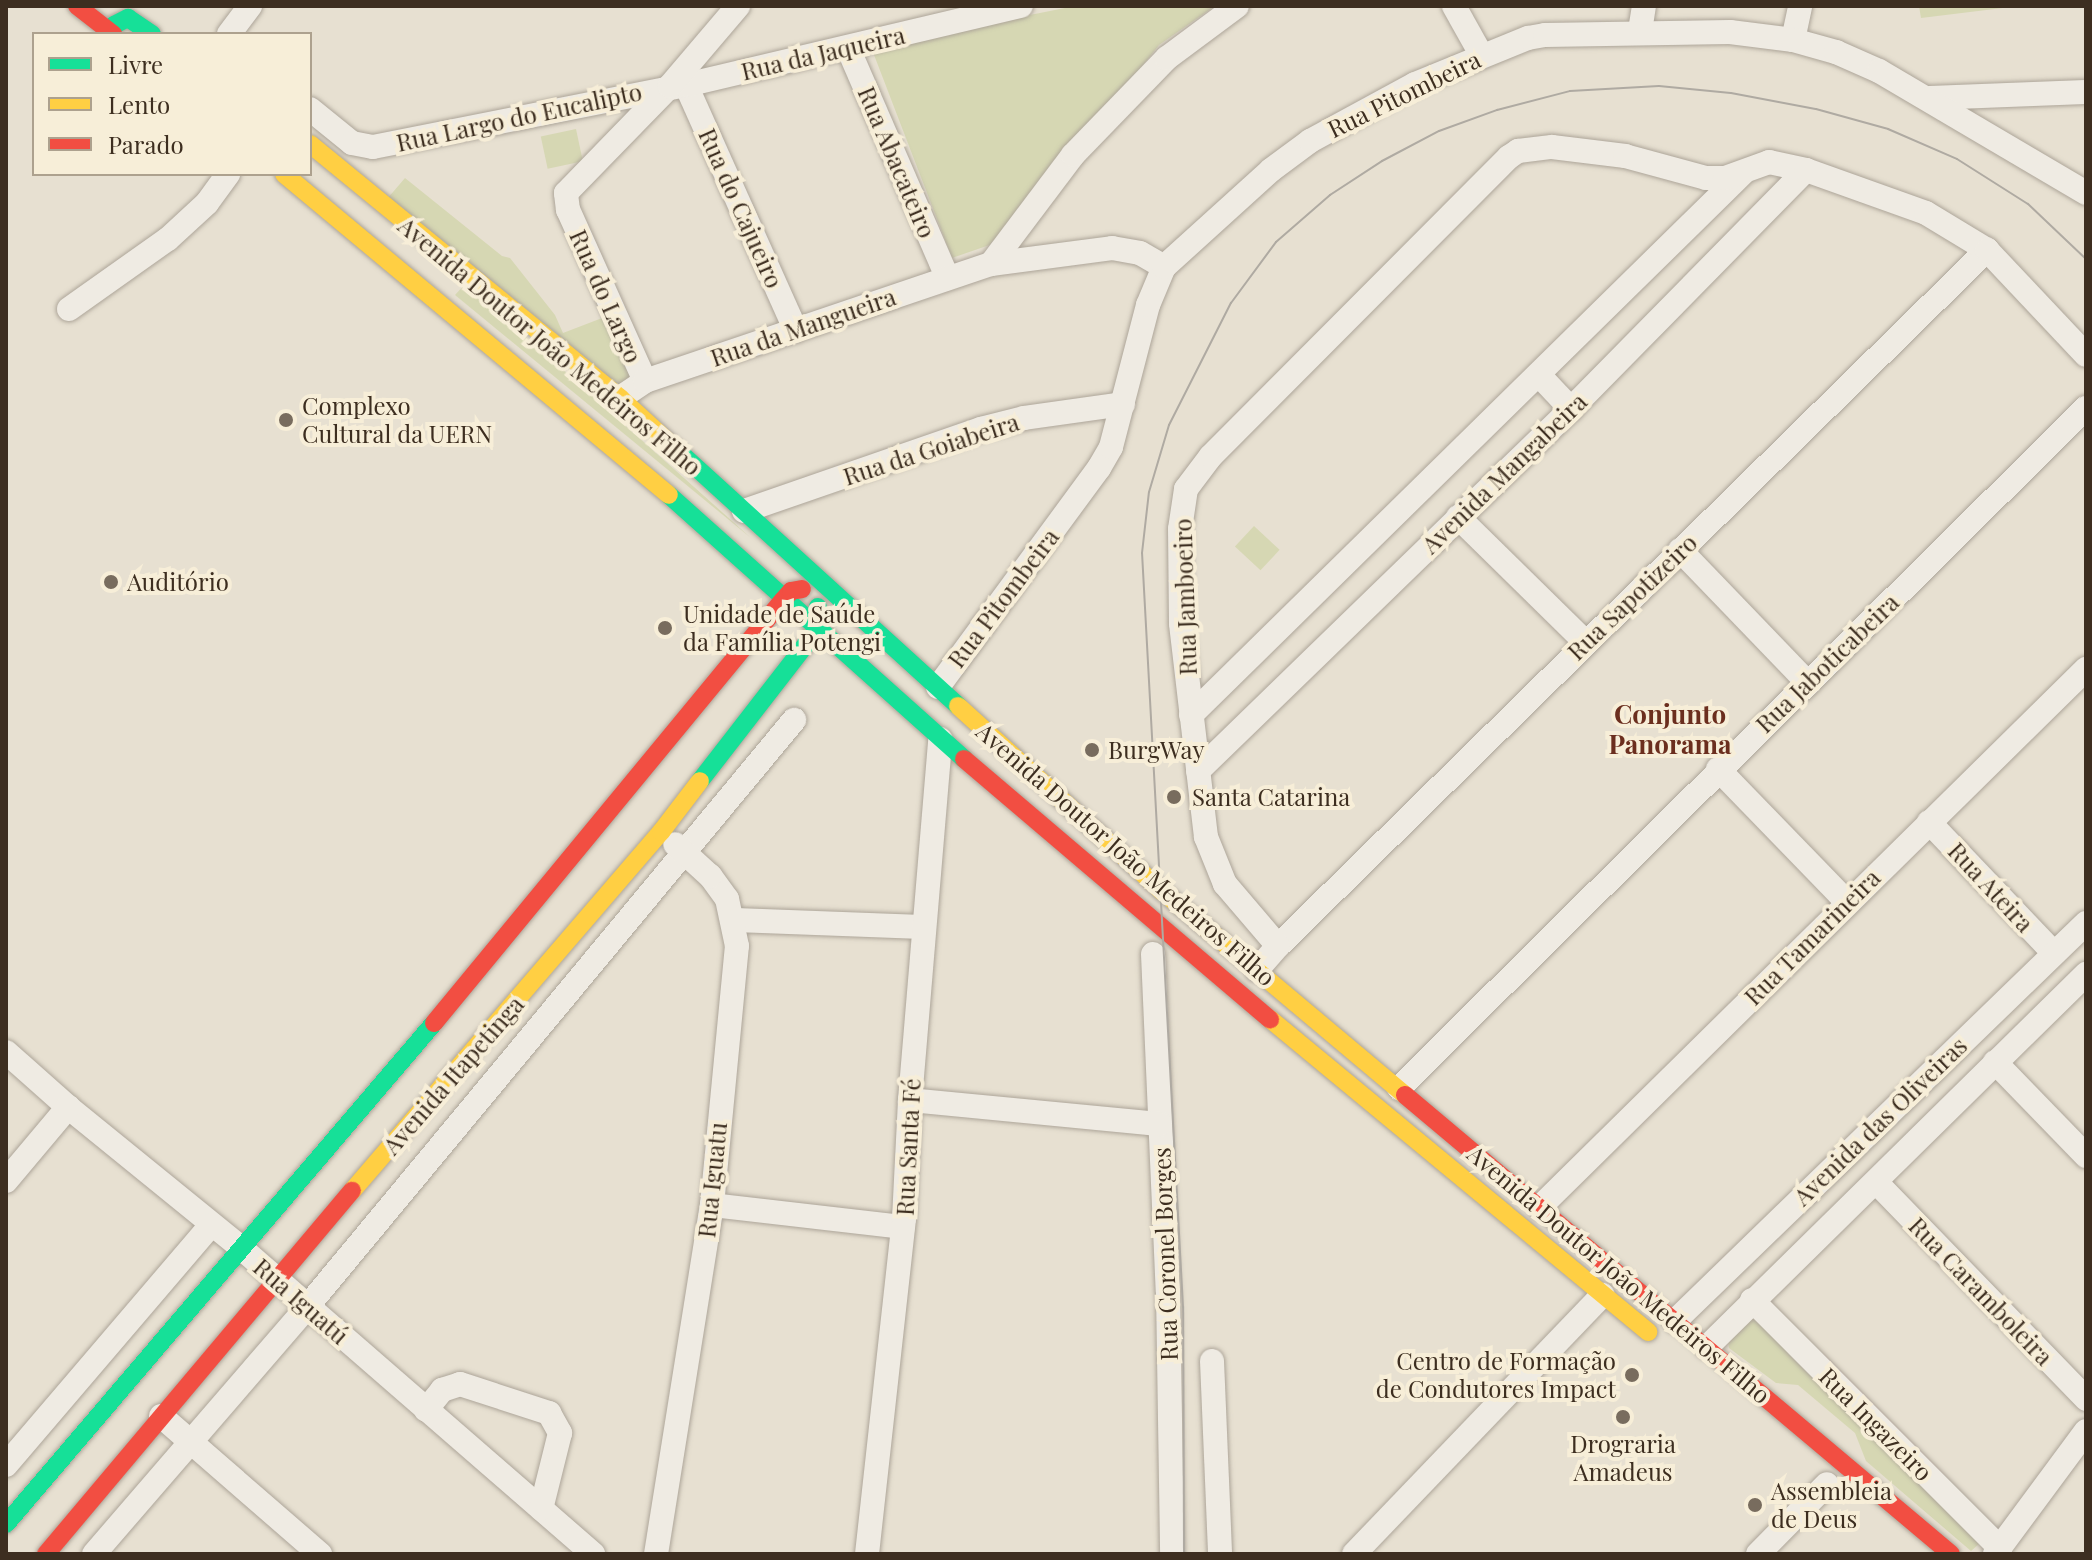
<!DOCTYPE html>
<meta charset="utf-8">
<style>
body{margin:0}
#map{position:relative;width:2092px;height:1560px;overflow:hidden;background:#e7e0d1;font-family:"Playfair Display",serif}
div>[style]{position:absolute}
.green>*{inset:0;background:#d6d7b3;transform-origin:0 0}
.roads{filter:drop-shadow(0 0 2px #ada599) drop-shadow(0 0 2px #ada599)}
.street>*{height:24px;margin:-12px;padding:0 12px;transform-origin:12px;border-radius:12px;background:#efebe3}
.fast>*{height:18px;margin:-9px;padding:0 9px;transform-origin:9px;border-radius:9px;background:#16e098}
.slow>*{height:18px;margin:-9px;padding:0 9px;transform-origin:9px;border-radius:9px;background:#ffcf43}
.jam>*{height:18px;margin:-9px;padding:0 9px;transform-origin:9px;border-radius:9px;background:#f24e42}
.tram>*{height:2px;margin:-1px;padding:0 1px;transform-origin:1px;border-radius:1px;background:#afaaa2}
.dots>*{width:22px;height:22px;translate:-50% -50%;box-sizing:border-box;border:4px solid #f7eed8;border-radius:50%}
span{translate:-50% -50%;white-space:nowrap;text-align:center;line-height:1.15;-webkit-text-stroke:8px #f7eed8;paint-order:stroke}
.street-label{font-size:24px;color:#3d2e20}
.poi-label{font-size:24px;color:#3d2e20}
.left{translate:0 -50%;text-align:left}
.right{translate:-100% -50%;text-align:right}
.neighbourhood-label{font-size:26px;color:#6b2e1e;font-weight:700}
.frame{position:absolute;inset:0;border:8px solid #3d2e20;pointer-events:none}
.legend{position:absolute;left:32px;top:32px;width:280px;height:144px;box-sizing:border-box;background:#f7eed8;border:2px solid #ada18e;margin:0;padding:10px 14px;list-style:none;font-size:24px;color:#3d2e20}
.legend li{display:flex;align-items:center;gap:16px;height:40px}
.legend b{width:40px;border:2px solid #ada18e}
</style>
<div id="map">
<div class="green">
<i style="clip-path:polygon(1075px 6px,1215px 6px,1159px 45px,1004px 240px,952px 258px,871px 47px)"></i>
<i style="clip-path:polygon(1919px 6px,2019px 6px,1921px 18px)"></i>
<i style="left:576px;top:129px;width:33px;height:36px;rotate:78deg"></i>
<i style="clip-path:polygon(405px 178px,502px 256px,510px 258px,555px 315px,563px 333px,610px 315px,640px 380px,623px 389px,387px 199px)"></i>
<i style="clip-path:polygon(466px 283px,751px 538px,455px 295px)"></i>
<i style="left:1254px;top:526px;width:35px;height:28px;rotate:43deg"></i>
<i style="clip-path:polygon(1754px 1313px,1981px 1542px,1971px 1551px,1866px 1461px,1855px 1433px,1798px 1385px,1776px 1383px,1729px 1348px,1728px 1338px)"></i>
</div>
<div class="roads">
<div class="street">
<i style="left:1454px;top:6px;width:57px;rotate:60.8deg"></i>
<i style="left:1640px;top:31px;width:25px;rotate:-81deg"></i>
<i style="left:229px;top:34px;width:35px;rotate:-53deg"></i>
<i style="left:1793px;top:40px;width:35px;rotate:-78deg"></i>
<i style="left:848px;top:48px;width:249px;rotate:66.6deg"></i>
<i style="left:686px;top:85px;width:269px;rotate:65.9deg"></i>
<i style="left:1929px;top:98px;width:157px;rotate:-2.2deg"></i>
<i style="left:310px;top:109px;width:54px;rotate:39deg"></i>
<i style="left:352px;top:143px;width:21px;rotate:11deg"></i>
<i style="left:373px;top:147px;width:319px;rotate:-11.2deg"></i>
<i style="left:686px;top:85px;width:344px;rotate:-13.3deg"></i>
<i style="left:991px;top:264px;width:136px;rotate:-53deg"></i>
<i style="left:1073px;top:155px;width:135px;rotate:-45.9deg"></i>
<i style="left:1167px;top:58px;width:87px;rotate:-36.6deg"></i>
<i style="left:69px;top:309px;width:121px;rotate:-35.3deg"></i>
<i style="left:168px;top:239px;width:53px;rotate:-42.7deg"></i>
<i style="left:207px;top:203px;width:36px;rotate:-54deg"></i>
<i style="left:1539px;top:375px;width:47px;rotate:46.7deg"></i>
<i style="left:645px;top:381px;width:188px;rotate:-114.2deg"></i>
<i style="left:568px;top:210px;width:17px;rotate:-97deg"></i>
<i style="left:566px;top:193px;width:149px;rotate:-45.8deg"></i>
<i style="left:670px;top:86px;width:105px;rotate:-49.6deg"></i>
<i style="left:620px;top:398px;width:30px;rotate:-34deg"></i>
<i style="left:645px;top:381px;width:365px;rotate:-18.7deg"></i>
<i style="left:991px;top:264px;width:122px;rotate:-7.5deg"></i>
<i style="left:1112px;top:248px;width:28px;rotate:10deg"></i>
<i style="left:1140px;top:253px;width:28px;rotate:30deg"></i>
<i style="left:744px;top:511px;width:251px;rotate:-19.1deg"></i>
<i style="left:981px;top:429px;width:44px;rotate:-14.3deg"></i>
<i style="left:1024px;top:418px;width:100px;rotate:-8deg"></i>
<i style="left:1458px;top:517px;width:178px;rotate:44.5deg"></i>
<i style="left:1680px;top:550px;width:185px;rotate:46.1deg"></i>
<i style="left:938px;top:687px;width:272px;rotate:-53.7deg"></i>
<i style="left:1099px;top:468px;width:24px;rotate:-60deg"></i>
<i style="left:1111px;top:447px;width:147px;rotate:-75.4deg"></i>
<i style="left:1148px;top:305px;width:41px;rotate:-67.2deg"></i>
<i style="left:1164px;top:267px;width:144px;rotate:-42.2deg"></i>
<i style="left:1271px;top:170px;width:49px;rotate:-36.6deg"></i>
<i style="left:1310px;top:141px;width:119px;rotate:-28.5deg"></i>
<i style="left:1415px;top:84px;width:122px;rotate:-22.2deg"></i>
<i style="left:1528px;top:38px;width:17px;rotate:-10deg"></i>
<i style="left:1545px;top:35px;width:185px;rotate:-0.9deg"></i>
<i style="left:1730px;top:32px;width:64px;rotate:7.2deg"></i>
<i style="left:1793px;top:40px;width:45px;rotate:15.6deg"></i>
<i style="left:1836px;top:52px;width:47px;rotate:23.8deg"></i>
<i style="left:1879px;top:71px;width:240px;rotate:30.5deg"></i>
<i style="left:1191px;top:715px;width:774px;rotate:-44.48deg"></i>
<i style="left:1718px;top:769px;width:185px;rotate:45.9deg"></i>
<i style="left:1198px;top:771px;width:520px;rotate:-44.14deg"></i>
<i style="left:1571px;top:409px;width:335px;rotate:-45.5deg"></i>
<i style="left:1929px;top:822px;width:180px;rotate:46.4deg"></i>
<i style="left:734px;top:920px;width:190px;rotate:2.1deg"></i>
<i style="left:1278px;top:946px;width:994px;rotate:-44.47deg"></i>
<i style="left:1153px;top:954px;width:337px;rotate:87.5deg"></i>
<i style="left:1168px;top:1291px;width:263px;rotate:89.1deg"></i>
<i style="left:1257px;top:970px;width:32px;rotate:-49deg"></i>
<i style="left:1278px;top:946px;width:82px;rotate:-130.5deg"></i>
<i style="left:1225px;top:884px;width:51px;rotate:-112deg"></i>
<i style="left:1206px;top:837px;width:215px;rotate:-96.7deg"></i>
<i style="left:1181px;top:623px;width:94px;rotate:-90.6deg"></i>
<i style="left:1180px;top:529px;width:40px;rotate:-81.5deg"></i>
<i style="left:1186px;top:489px;width:41px;rotate:-52.9deg"></i>
<i style="left:1211px;top:456px;width:422px;rotate:-45.1deg"></i>
<i style="left:1509px;top:157px;width:11px;rotate:-34deg"></i>
<i style="left:1518px;top:151px;width:34px;rotate:-7deg"></i>
<i style="left:1552px;top:147px;width:74px;rotate:7deg"></i>
<i style="left:1625px;top:156px;width:84px;rotate:15.2deg"></i>
<i style="left:1706px;top:178px;width:19px"></i>
<i style="left:1725px;top:178px;width:47px;rotate:-20deg"></i>
<i style="left:1769px;top:162px;width:38px;rotate:12deg"></i>
<i style="left:1806px;top:170px;width:127px;rotate:19.7deg"></i>
<i style="left:1926px;top:213px;width:71px;rotate:31.2deg"></i>
<i style="left:1987px;top:250px;width:144px;rotate:46.7deg"></i>
<i style="left:6px;top:1052px;width:83px;rotate:41.6deg"></i>
<i style="left:68px;top:1107px;width:222px;rotate:39.1deg"></i>
<i style="left:240px;top:1247px;width:468px;rotate:41deg"></i>
<i style="left:1995px;top:1062px;width:131px;rotate:45.9deg"></i>
<i style="left:1399px;top:1088px;width:967px;rotate:-44.71deg"></i>
<i style="left:910px;top:1100px;width:251px;rotate:5.5deg"></i>
<i style="left:6px;top:1181px;width:97px;rotate:-50deg"></i>
<i style="left:1876px;top:1182px;width:302px;rotate:45.9deg"></i>
<i style="left:712px;top:1205px;width:192px;rotate:6.6deg"></i>
<i style="left:1540px;top:1207px;width:767px;rotate:-44.58deg"></i>
<i style="left:1752px;top:1300px;width:351px;rotate:45deg"></i>
<i style="left:1675px;top:1321px;width:572px;rotate:-44.08deg"></i>
<i style="left:1707px;top:1347px;width:532px;rotate:-44.54deg"></i>
<i style="left:1212px;top:1361px;width:193px;rotate:87.6deg"></i>
<i style="left:426px;top:1410px;width:26px;rotate:-51deg"></i>
<i style="left:442px;top:1390px;width:19px;rotate:-18deg"></i>
<i style="left:460px;top:1384px;width:94px;rotate:18deg"></i>
<i style="left:549px;top:1413px;width:23px;rotate:61deg"></i>
<i style="left:560px;top:1433px;width:78px;rotate:104deg"></i>
<i style="left:161px;top:1416px;width:211px;rotate:41deg"></i>
<i style="left:6px;top:1465px;width:316px;rotate:-49.5deg"></i>
<i style="left:94px;top:1554px;width:326px;rotate:-49.2deg"></i>
<i style="left:307px;top:1307px;width:763px;rotate:-50.32deg"></i>
<i style="left:656px;top:1554px;width:353px;rotate:-80.9deg"></i>
<i style="left:712px;top:1205px;width:260px;rotate:-84.5deg"></i>
<i style="left:737px;top:946px;width:48px;rotate:-102deg"></i>
<i style="left:727px;top:899px;width:29px;rotate:-126deg"></i>
<i style="left:710px;top:876px;width:47px;rotate:-137.6deg"></i>
<i style="left:867px;top:1554px;width:337px;rotate:-83.7deg"></i>
<i style="left:904px;top:1219px;width:119px;rotate:-87.1deg"></i>
<i style="left:910px;top:1100px;width:362px;rotate:-85.2deg"></i>
<i style="left:1354px;top:1554px;width:359px;rotate:-46.2deg"></i>
<i style="left:1758px;top:1554px;width:98px;rotate:-45.4deg"></i>
<i style="left:1995px;top:1554px;width:153px;rotate:-53.5deg"></i>
</div>
<div class="fast">
<i style="left:110px;top:32px;width:8px;rotate:-60deg"></i>
<i style="left:114px;top:25px;width:16px;rotate:-27deg"></i>
<i style="left:128px;top:18px;width:29px;rotate:34deg"></i>
<i style="left:677px;top:450px;width:380px;rotate:42.3deg"></i>
<i style="left:669px;top:495px;width:396px;rotate:41.8deg"></i>
<i style="left:700px;top:781px;width:191px;rotate:-52.2deg"></i>
<i style="left:817px;top:630px;width:23px;rotate:-88deg"></i>
<i style="left:6px;top:1524px;width:659px;rotate:-49.49deg"></i>
</div>
<div class="slow">
<i style="left:310px;top:144px;width:401px;rotate:39.3deg"></i>
<i style="left:620px;top:398px;width:77px;rotate:42.4deg"></i>
<i style="left:284px;top:174px;width:501px;rotate:39.82deg"></i>
<i style="left:958px;top:706px;width:275px;rotate:42.2deg"></i>
<i style="left:1162px;top:891px;width:317px;rotate:40deg"></i>
<i style="left:1270px;top:1019px;width:491px;rotate:39.6deg"></i>
<i style="left:352px;top:1191px;width:474px;rotate:-49.3deg"></i>
<i style="left:661px;top:832px;width:64px;rotate:-52.6deg"></i>
</div>
<div class="jam">
<i style="left:77px;top:6px;width:46px;rotate:37.9deg"></i>
<i style="left:964px;top:759px;width:402px;rotate:40.4deg"></i>
<i style="left:434px;top:1023px;width:548px;rotate:-50.48deg"></i>
<i style="left:783px;top:600px;width:12px;rotate:-48deg"></i>
<i style="left:791px;top:591px;width:11px;rotate:-10deg"></i>
<i style="left:1405px;top:1095px;width:713px;rotate:40.05deg"></i>
<i style="left:46px;top:1554px;width:475px;rotate:-49.9deg"></i>
</div>
</div>
<div class="tram">
<i style="left:1184px;top:1554px;width:247px;rotate:-90.2deg"></i>
<i style="left:1183px;top:1307px;width:755px;rotate:-93.11deg"></i>
<i style="left:1142px;top:553px;width:61px;rotate:-83.5deg"></i>
<i style="left:1149px;top:492px;width:70px;rotate:-73.4deg"></i>
<i style="left:1169px;top:425px;width:137px;rotate:-63.1deg"></i>
<i style="left:1231px;top:303px;width:76px;rotate:-53.6deg"></i>
<i style="left:1276px;top:242px;width:72px;rotate:-41deg"></i>
<i style="left:1330px;top:195px;width:62px;rotate:-33.2deg"></i>
<i style="left:1382px;top:161px;width:64px;rotate:-27.8deg"></i>
<i style="left:1439px;top:131px;width:62px;rotate:-19.9deg"></i>
<i style="left:1497px;top:110px;width:75px;rotate:-14.6deg"></i>
<i style="left:1570px;top:91px;width:89px;rotate:-3.2deg"></i>
<i style="left:1659px;top:86px;width:72px;rotate:5.6deg"></i>
<i style="left:1731px;top:93px;width:86px;rotate:10.7deg"></i>
<i style="left:1816px;top:109px;width:75px;rotate:15.5deg"></i>
<i style="left:1888px;top:129px;width:75px;rotate:23.5deg"></i>
<i style="left:1957px;top:159px;width:84px;rotate:32.4deg"></i>
<i style="left:2028px;top:204px;width:80px;rotate:43.5deg"></i>
</div>
<div class="dots">
<i style="left:286px;top:420px;background:#786c5e"></i>
<i style="left:111px;top:582px;background:#786c5e"></i>
<i style="left:665px;top:628px;background:#786c5e"></i>
<i style="left:1092px;top:750px;background:#786c5e"></i>
<i style="left:1174px;top:797px;background:#786c5e"></i>
<i style="left:1632px;top:1375px;background:#786c5e"></i>
<i style="left:1623px;top:1417px;background:#786c5e"></i>
<i style="left:1755px;top:1505px;background:#786c5e"></i>
</div>
<div class="street-label">
<span style="left:823px;top:53px;rotate:-13deg">Rua da Jaqueira</span>
<span style="left:1404px;top:94px;rotate:-26deg">Rua Pitombeira</span>
<span style="left:519px;top:117px;rotate:-12deg">Rua Largo do Eucalipto</span>
<span style="left:897px;top:162px;rotate:67deg">Rua Abacateiro</span>
<span style="left:741px;top:208px;rotate:66deg">Rua do Cajueiro</span>
<span style="left:606px;top:296px;rotate:66deg">Rua do Largo</span>
<span style="left:803px;top:327px;rotate:-19deg">Rua da Mangueira</span>
<span style="left:550px;top:346px;rotate:40deg">Avenida Doutor João Medeiros Filho</span>
<span style="left:931px;top:449px;rotate:-18deg">Rua da Goiabeira</span>
<span style="left:1504px;top:473px;rotate:-44deg">Avenida Mangabeira</span>
<span style="left:1185px;top:597px;rotate:-92deg">Rua Jamboeiro</span>
<span style="left:1632px;top:597px;rotate:-44deg">Rua Sapotizeiro</span>
<span style="left:1003px;top:598px;rotate:-53deg">Rua Pitombeira</span>
<span style="left:1827px;top:663px;rotate:-44deg">Rua Jaboticabeira</span>
<span style="left:1126px;top:854px;rotate:41deg">Avenida Doutor João Medeiros Filho</span>
<span style="left:1991px;top:887px;rotate:47deg">Rua Ateira</span>
<span style="left:1812px;top:937px;rotate:-45deg">Rua Tamarineira</span>
<span style="left:453px;top:1075px;rotate:-49deg">Avenida Itapetinga</span>
<span style="left:1880px;top:1121px;rotate:-44deg">Avenida das Oliveiras</span>
<span style="left:908px;top:1147px;rotate:-87deg">Rua Santa Fé</span>
<span style="left:712px;top:1180px;rotate:-84deg">Rua Iguatu</span>
<span style="left:1165px;top:1254px;rotate:-92deg">Rua Coronel Borges</span>
<span style="left:1619px;top:1274px;rotate:40deg">Avenida Doutor João Medeiros Filho</span>
<span style="left:1981px;top:1291px;rotate:46deg">Rua Caramboleira</span>
<span style="left:301px;top:1301px;rotate:41deg">Rua Iguatú</span>
<span style="left:1876px;top:1424px;rotate:45deg">Rua Ingazeiro</span>
</div>
<div class="poi-label">
<span class="left" style="left:302px;top:420px">Complexo<br>Cultural da UERN</span>
<span class="left" style="left:127px;top:582px">Auditório</span>
<span class="left" style="left:683px;top:628px">Unidade de Saúde<br>da Família Potengi</span>
<span class="left" style="left:1108px;top:750px">BurgWay</span>
<span class="left" style="left:1192px;top:797px">Santa Catarina</span>
<span class="right" style="left:1616px;top:1375px">Centro de Formação<br>de Condutores Impact</span>
<span style="left:1623px;top:1458px">Drograria<br>Amadeus</span>
<span class="left" style="left:1771px;top:1505px">Assembleia<br>de Deus</span>
</div>
<div class="neighbourhood-label">
<span style="left:1670px;top:729px">Conjunto<br>Panorama</span>
</div>
<div class="frame"></div>
<ul class="legend">
<li><b style="height:10px;background:#16e098"></b>Livre</li>
<li><b style="height:10px;background:#ffcf43"></b>Lento</li>
<li><b style="height:10px;background:#f24e42"></b>Parado</li>
</ul>
</div>
